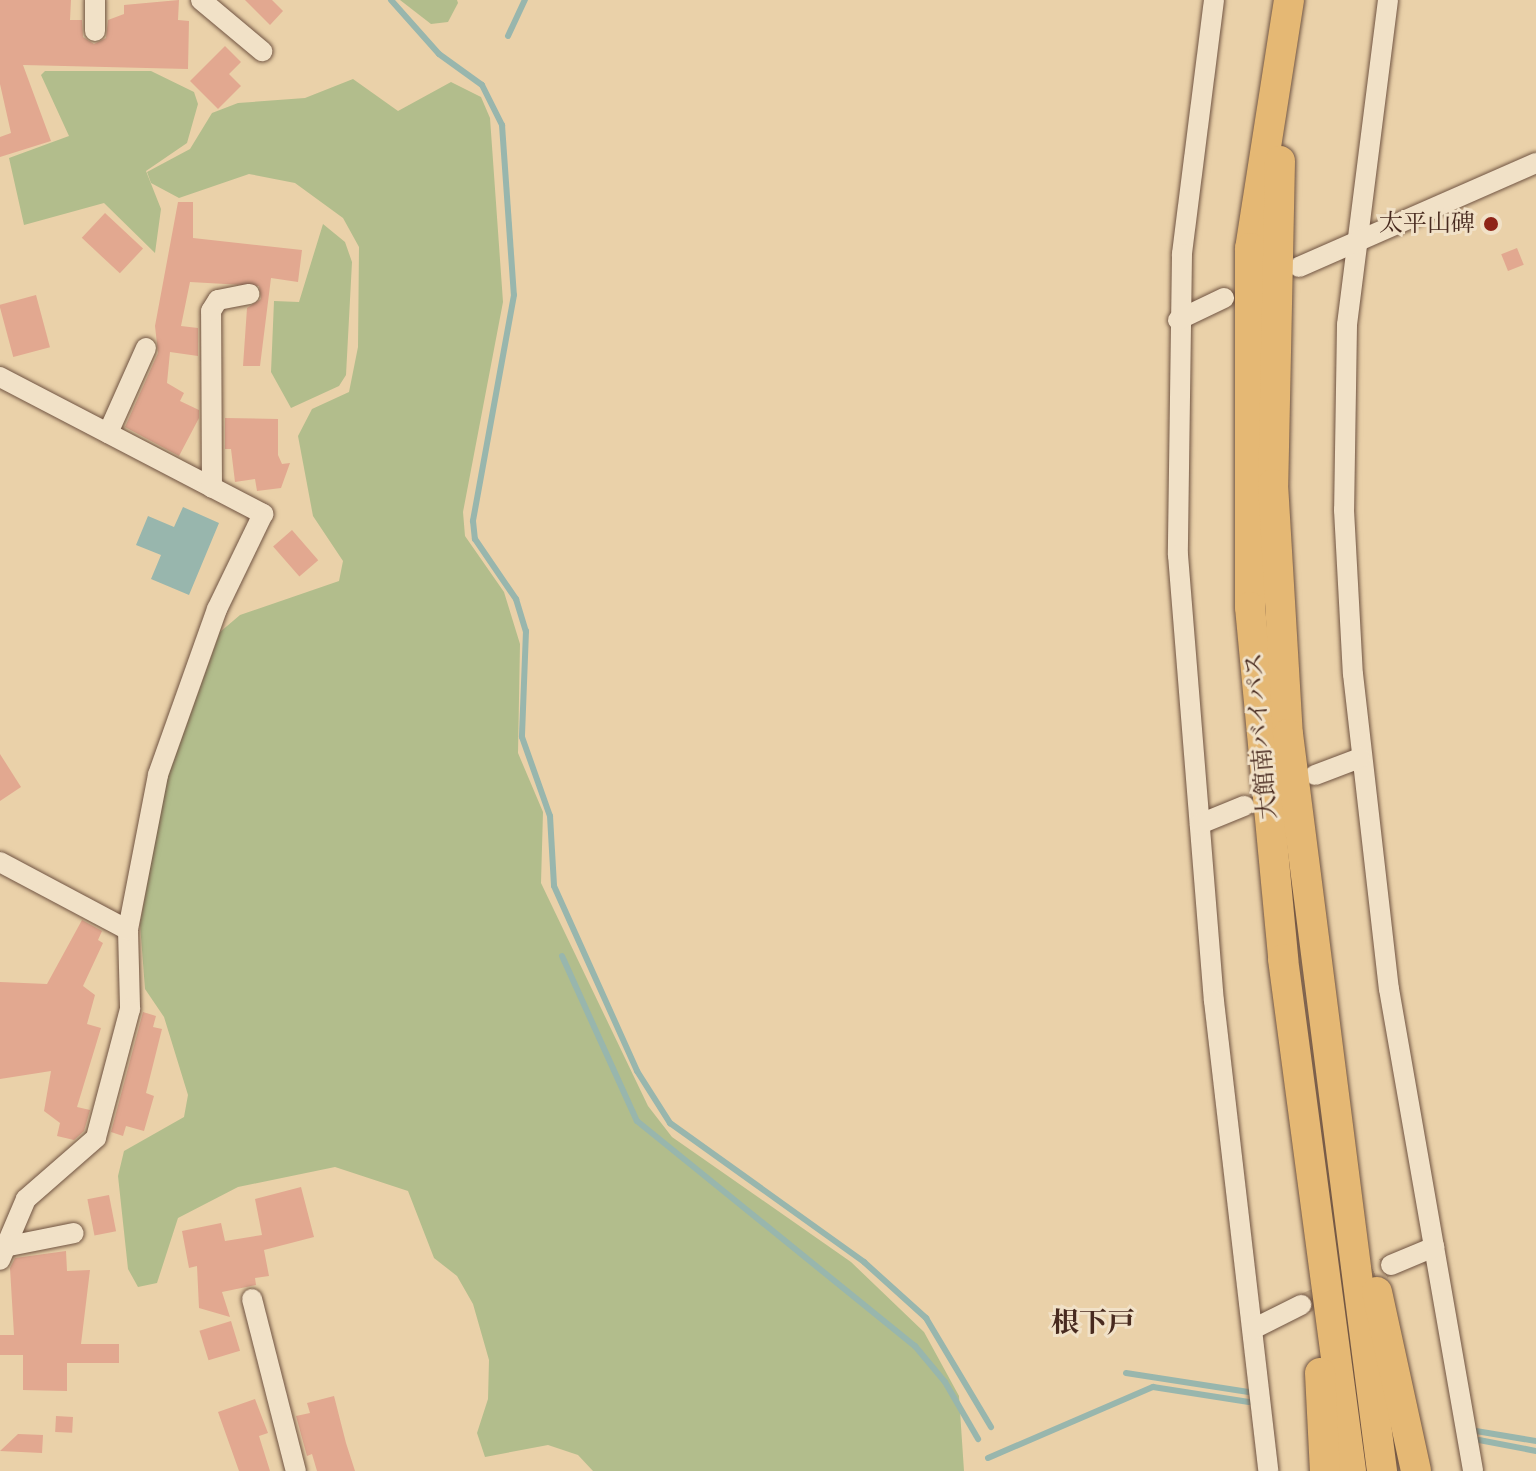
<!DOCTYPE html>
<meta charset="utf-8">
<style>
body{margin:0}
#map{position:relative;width:1536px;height:1471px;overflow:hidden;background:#ead1a9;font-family:"IM FELL French Canon","Noto Serif JP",serif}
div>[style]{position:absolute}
.green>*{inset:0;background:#b2bd8c}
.water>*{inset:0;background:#98b6ad}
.stream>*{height:6px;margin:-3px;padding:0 3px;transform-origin:3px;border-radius:3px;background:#98b6ad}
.building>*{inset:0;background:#e2a890;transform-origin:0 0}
.minor-tunnel>*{height:20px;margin-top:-10px;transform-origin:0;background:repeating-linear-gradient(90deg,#cab08d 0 20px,transparent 0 30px)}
.roads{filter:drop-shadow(0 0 2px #705442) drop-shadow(0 0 2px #705442)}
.minor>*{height:20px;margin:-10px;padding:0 10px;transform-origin:10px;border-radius:10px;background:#f1e1c7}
.highway>*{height:30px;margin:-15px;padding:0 15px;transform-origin:15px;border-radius:15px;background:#e5b874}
.dots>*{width:22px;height:22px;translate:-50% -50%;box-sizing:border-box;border:4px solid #f1e1c7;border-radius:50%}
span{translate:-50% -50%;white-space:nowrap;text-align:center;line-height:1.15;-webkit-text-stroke:6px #f1e1c7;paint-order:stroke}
.poi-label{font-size:24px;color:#482a1f}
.right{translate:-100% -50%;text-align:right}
.street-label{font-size:24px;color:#482a1f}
.quarter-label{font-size:28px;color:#482a1f;font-weight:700}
</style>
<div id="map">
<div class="green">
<i style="clip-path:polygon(400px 0,457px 0,458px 3px,448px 22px,431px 24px)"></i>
<i style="clip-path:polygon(45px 71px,151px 71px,194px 92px,198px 104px,187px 143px,146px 171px,161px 209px,155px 253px,104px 203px,24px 225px,9px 158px,69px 136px,41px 75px)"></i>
<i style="clip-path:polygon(353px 79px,398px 111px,451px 82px,481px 97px,490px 118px,503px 302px,463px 512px,465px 536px,504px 592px,520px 644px,518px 753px,543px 812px,541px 883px,648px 1106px,672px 1137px,851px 1262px,924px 1332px,959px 1396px,964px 1471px,593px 1471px,578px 1455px,548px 1445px,485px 1457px,477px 1433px,488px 1399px,489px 1360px,473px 1304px,457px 1276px,434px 1258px,408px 1191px,335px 1167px,238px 1187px,178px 1218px,157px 1283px,138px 1287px,128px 1269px,118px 1176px,124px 1151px,184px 1117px,188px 1095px,164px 1017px,145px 989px,140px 924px,165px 785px,220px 632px,240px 615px,339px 581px,343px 561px,313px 516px,298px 436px,312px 409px,349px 392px,358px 347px,359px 247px,343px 218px,295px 183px,249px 174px,179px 198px,151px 183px,147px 172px,190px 149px,212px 113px,238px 103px,305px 98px)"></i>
<i style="clip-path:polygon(323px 224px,345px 242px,352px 262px,346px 375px,339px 386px,291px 408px,271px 372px,274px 301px,299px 302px)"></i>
</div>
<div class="water">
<i style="clip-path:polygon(183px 507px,219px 523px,189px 595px,151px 579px,161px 555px,136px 545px,148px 516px,174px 527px)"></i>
</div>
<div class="stream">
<i style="left:391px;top:0;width:72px;rotate:48.4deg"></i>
<i style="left:439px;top:54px;width:53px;rotate:35.8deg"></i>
<i style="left:482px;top:85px;width:45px;rotate:63.4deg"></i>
<i style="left:502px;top:125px;width:170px;rotate:86deg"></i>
<i style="left:514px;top:295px;width:230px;rotate:100.3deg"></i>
<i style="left:473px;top:521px;width:18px;rotate:84deg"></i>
<i style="left:475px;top:539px;width:73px;rotate:55.7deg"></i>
<i style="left:516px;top:599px;width:34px;rotate:73deg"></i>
<i style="left:526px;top:631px;width:106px;rotate:92.2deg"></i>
<i style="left:522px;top:737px;width:84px;rotate:70.5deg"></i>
<i style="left:550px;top:816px;width:70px;rotate:86.7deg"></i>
<i style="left:554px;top:886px;width:203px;rotate:65.8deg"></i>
<i style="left:637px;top:1071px;width:62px;rotate:57.6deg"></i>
<i style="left:670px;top:1123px;width:239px;rotate:35.6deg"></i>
<i style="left:864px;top:1262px;width:84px;rotate:42.1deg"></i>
<i style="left:926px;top:1318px;width:127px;rotate:59.2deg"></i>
<i style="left:508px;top:36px;width:40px;rotate:-65deg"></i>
<i style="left:562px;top:956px;width:181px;rotate:65.6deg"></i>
<i style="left:637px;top:1121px;width:358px;rotate:39deg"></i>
<i style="left:915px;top:1346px;width:47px;rotate:50.2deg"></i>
<i style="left:945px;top:1382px;width:66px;rotate:59.9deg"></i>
<i style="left:1126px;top:1373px;width:124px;rotate:8.8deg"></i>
<i style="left:1476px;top:1431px;width:61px;rotate:9.5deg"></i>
<i style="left:1479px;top:1440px;width:58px;rotate:10.9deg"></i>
<i style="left:988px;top:1458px;width:180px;rotate:-23.3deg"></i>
<i style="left:1153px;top:1387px;width:97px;rotate:8.9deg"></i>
</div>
<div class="building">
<i style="clip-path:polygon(0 0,71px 0,70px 20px,82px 20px,83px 37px,94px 44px,106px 38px,108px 20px,124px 14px,124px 5px,179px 0,178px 20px,189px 21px,188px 69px,23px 65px,51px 141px,0 157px,0 137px,11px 133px,0 84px)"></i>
<i style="clip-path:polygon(245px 0,272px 0,283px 11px,270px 25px)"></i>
<i style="clip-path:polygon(225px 46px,241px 62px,229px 74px,241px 86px,218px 109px,190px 81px)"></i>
<i style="clip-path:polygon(178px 202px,193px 202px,193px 238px,302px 250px,298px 282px,271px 278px,260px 366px,243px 366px,247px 308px,261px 299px,259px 286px,190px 282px,181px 326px,198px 328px,198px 356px,170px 352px,167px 383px,184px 393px,180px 401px,199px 410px,199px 418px,179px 456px,125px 427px,158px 353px,155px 326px)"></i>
<i style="left:105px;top:213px;width:52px;height:34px;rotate:43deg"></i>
<i style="left:1517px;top:248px;width:18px;height:17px;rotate:68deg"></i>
<i style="left:36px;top:295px;width:54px;height:38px;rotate:75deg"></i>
<i style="clip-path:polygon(225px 418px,278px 419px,278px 455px,282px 464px,290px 463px,281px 488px,257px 491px,255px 479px,235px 482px,231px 449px,225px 449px)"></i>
<i style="left:292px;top:530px;width:40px;height:25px;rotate:49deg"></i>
<i style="clip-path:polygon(0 754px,21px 787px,0 801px)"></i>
<i style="clip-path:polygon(82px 920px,102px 931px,98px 940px,103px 943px,83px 986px,95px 995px,87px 1024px,101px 1028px,77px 1107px,90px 1110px,84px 1131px,74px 1140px,57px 1136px,60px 1123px,44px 1111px,51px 1071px,0 1079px,0 982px,47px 984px)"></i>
<i style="clip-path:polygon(143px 1012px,156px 1016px,153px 1027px,162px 1029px,146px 1093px,154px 1096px,144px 1131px,126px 1126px,123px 1136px,111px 1132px)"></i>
<i style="clip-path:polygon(301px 1187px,314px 1237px,264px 1250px,269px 1276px,255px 1278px,256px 1285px,222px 1292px,230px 1317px,199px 1308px,197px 1266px,189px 1268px,182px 1231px,221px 1223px,225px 1241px,262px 1235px,255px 1199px)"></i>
<i style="left:109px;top:1195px;width:37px;height:22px;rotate:79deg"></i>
<i style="clip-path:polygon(66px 1251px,67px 1271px,90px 1270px,81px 1344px,119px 1344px,119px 1363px,67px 1363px,67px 1391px,23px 1390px,23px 1355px,0 1355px,0 1335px,14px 1335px,10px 1268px,15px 1258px)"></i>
<i style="left:231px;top:1321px;width:31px;height:33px;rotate:73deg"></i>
<i style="clip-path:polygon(334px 1396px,346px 1443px,355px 1471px,317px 1471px,312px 1454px,307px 1456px,296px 1416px,310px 1413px,307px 1403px)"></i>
<i style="clip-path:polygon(255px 1399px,268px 1433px,259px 1436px,270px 1471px,239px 1471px,218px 1412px)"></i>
<i style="left:56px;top:1416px;width:17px;height:16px;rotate:3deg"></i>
<i style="clip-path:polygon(18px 1434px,43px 1435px,42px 1453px,0 1451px)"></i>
</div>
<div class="minor-tunnel">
<i style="left:1301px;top:1305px;width:98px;rotate:-24deg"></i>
</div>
<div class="roads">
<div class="minor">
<i style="left:201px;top:0;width:80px;rotate:39.9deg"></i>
<i style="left:1214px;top:0;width:256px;rotate:97.2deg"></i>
<i style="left:1182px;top:254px;width:301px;rotate:90.8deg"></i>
<i style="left:1178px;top:555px;width:447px;rotate:85.4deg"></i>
<i style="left:1214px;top:1001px;width:473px;rotate:83.4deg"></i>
<i style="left:1388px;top:0;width:328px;rotate:97.2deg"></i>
<i style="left:1347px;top:325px;width:185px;rotate:90.9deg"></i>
<i style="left:1344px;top:510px;width:164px;rotate:86.9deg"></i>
<i style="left:1353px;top:674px;width:317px;rotate:83.5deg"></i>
<i style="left:1389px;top:989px;width:489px;rotate:80.1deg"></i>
<i style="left:95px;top:31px;width:31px;rotate:-90deg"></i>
<i style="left:1299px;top:267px;width:259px;rotate:-23.7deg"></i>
<i style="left:1178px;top:320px;width:51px;rotate:-25.6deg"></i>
<i style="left:0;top:377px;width:297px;rotate:27.5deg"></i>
<i style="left:263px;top:514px;width:106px;rotate:115.8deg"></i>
<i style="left:217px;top:609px;width:176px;rotate:109.6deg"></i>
<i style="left:158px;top:775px;width:158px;rotate:101deg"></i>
<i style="left:128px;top:930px;width:79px;rotate:88.5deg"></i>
<i style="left:130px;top:1009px;width:133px;rotate:104.8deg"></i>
<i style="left:96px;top:1138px;width:93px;rotate:138.9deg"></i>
<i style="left:26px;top:1199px;width:66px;rotate:113.1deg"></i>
<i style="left:108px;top:433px;width:93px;rotate:-65.9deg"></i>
<i style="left:212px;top:488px;width:177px;rotate:-90.3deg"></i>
<i style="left:211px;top:311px;width:13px;rotate:-58deg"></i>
<i style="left:218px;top:300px;width:32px;rotate:-11deg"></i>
<i style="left:1315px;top:775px;width:48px;rotate:-20.7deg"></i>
<i style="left:1200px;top:824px;width:48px;rotate:-22.2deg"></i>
<i style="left:0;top:862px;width:145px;rotate:28deg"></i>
<i style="left:4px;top:1247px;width:71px;rotate:-11.3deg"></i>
<i style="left:1391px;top:1265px;width:47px;rotate:-22.7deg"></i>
<i style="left:252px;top:1299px;width:178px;rotate:75.7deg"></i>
<i style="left:1253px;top:1329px;width:54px;rotate:-26.6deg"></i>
</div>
<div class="highway">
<i style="left:1289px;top:0;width:251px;rotate:98.9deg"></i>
<i style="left:1250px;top:248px;width:359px;rotate:90deg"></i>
<i style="left:1250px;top:607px;width:354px;rotate:84.6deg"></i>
<i style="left:1283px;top:959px;width:516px;rotate:82.43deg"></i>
<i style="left:1280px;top:161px;width:323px;rotate:91.2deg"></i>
<i style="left:1273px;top:484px;width:250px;rotate:86.6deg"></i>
<i style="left:1288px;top:734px;width:743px;rotate:82.73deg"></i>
<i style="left:1377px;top:1292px;width:183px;rotate:77.7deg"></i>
<i style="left:1320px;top:1373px;width:98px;rotate:87.1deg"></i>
</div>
</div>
<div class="dots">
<i style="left:1491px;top:224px;background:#8f2418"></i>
</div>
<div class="poi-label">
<span class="right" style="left:1475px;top:224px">太平山碑</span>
</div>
<div class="street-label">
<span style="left:1261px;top:736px;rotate:-95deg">大館南バイパス</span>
</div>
<div class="quarter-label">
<span style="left:1093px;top:1323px">根下戸</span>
</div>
</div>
